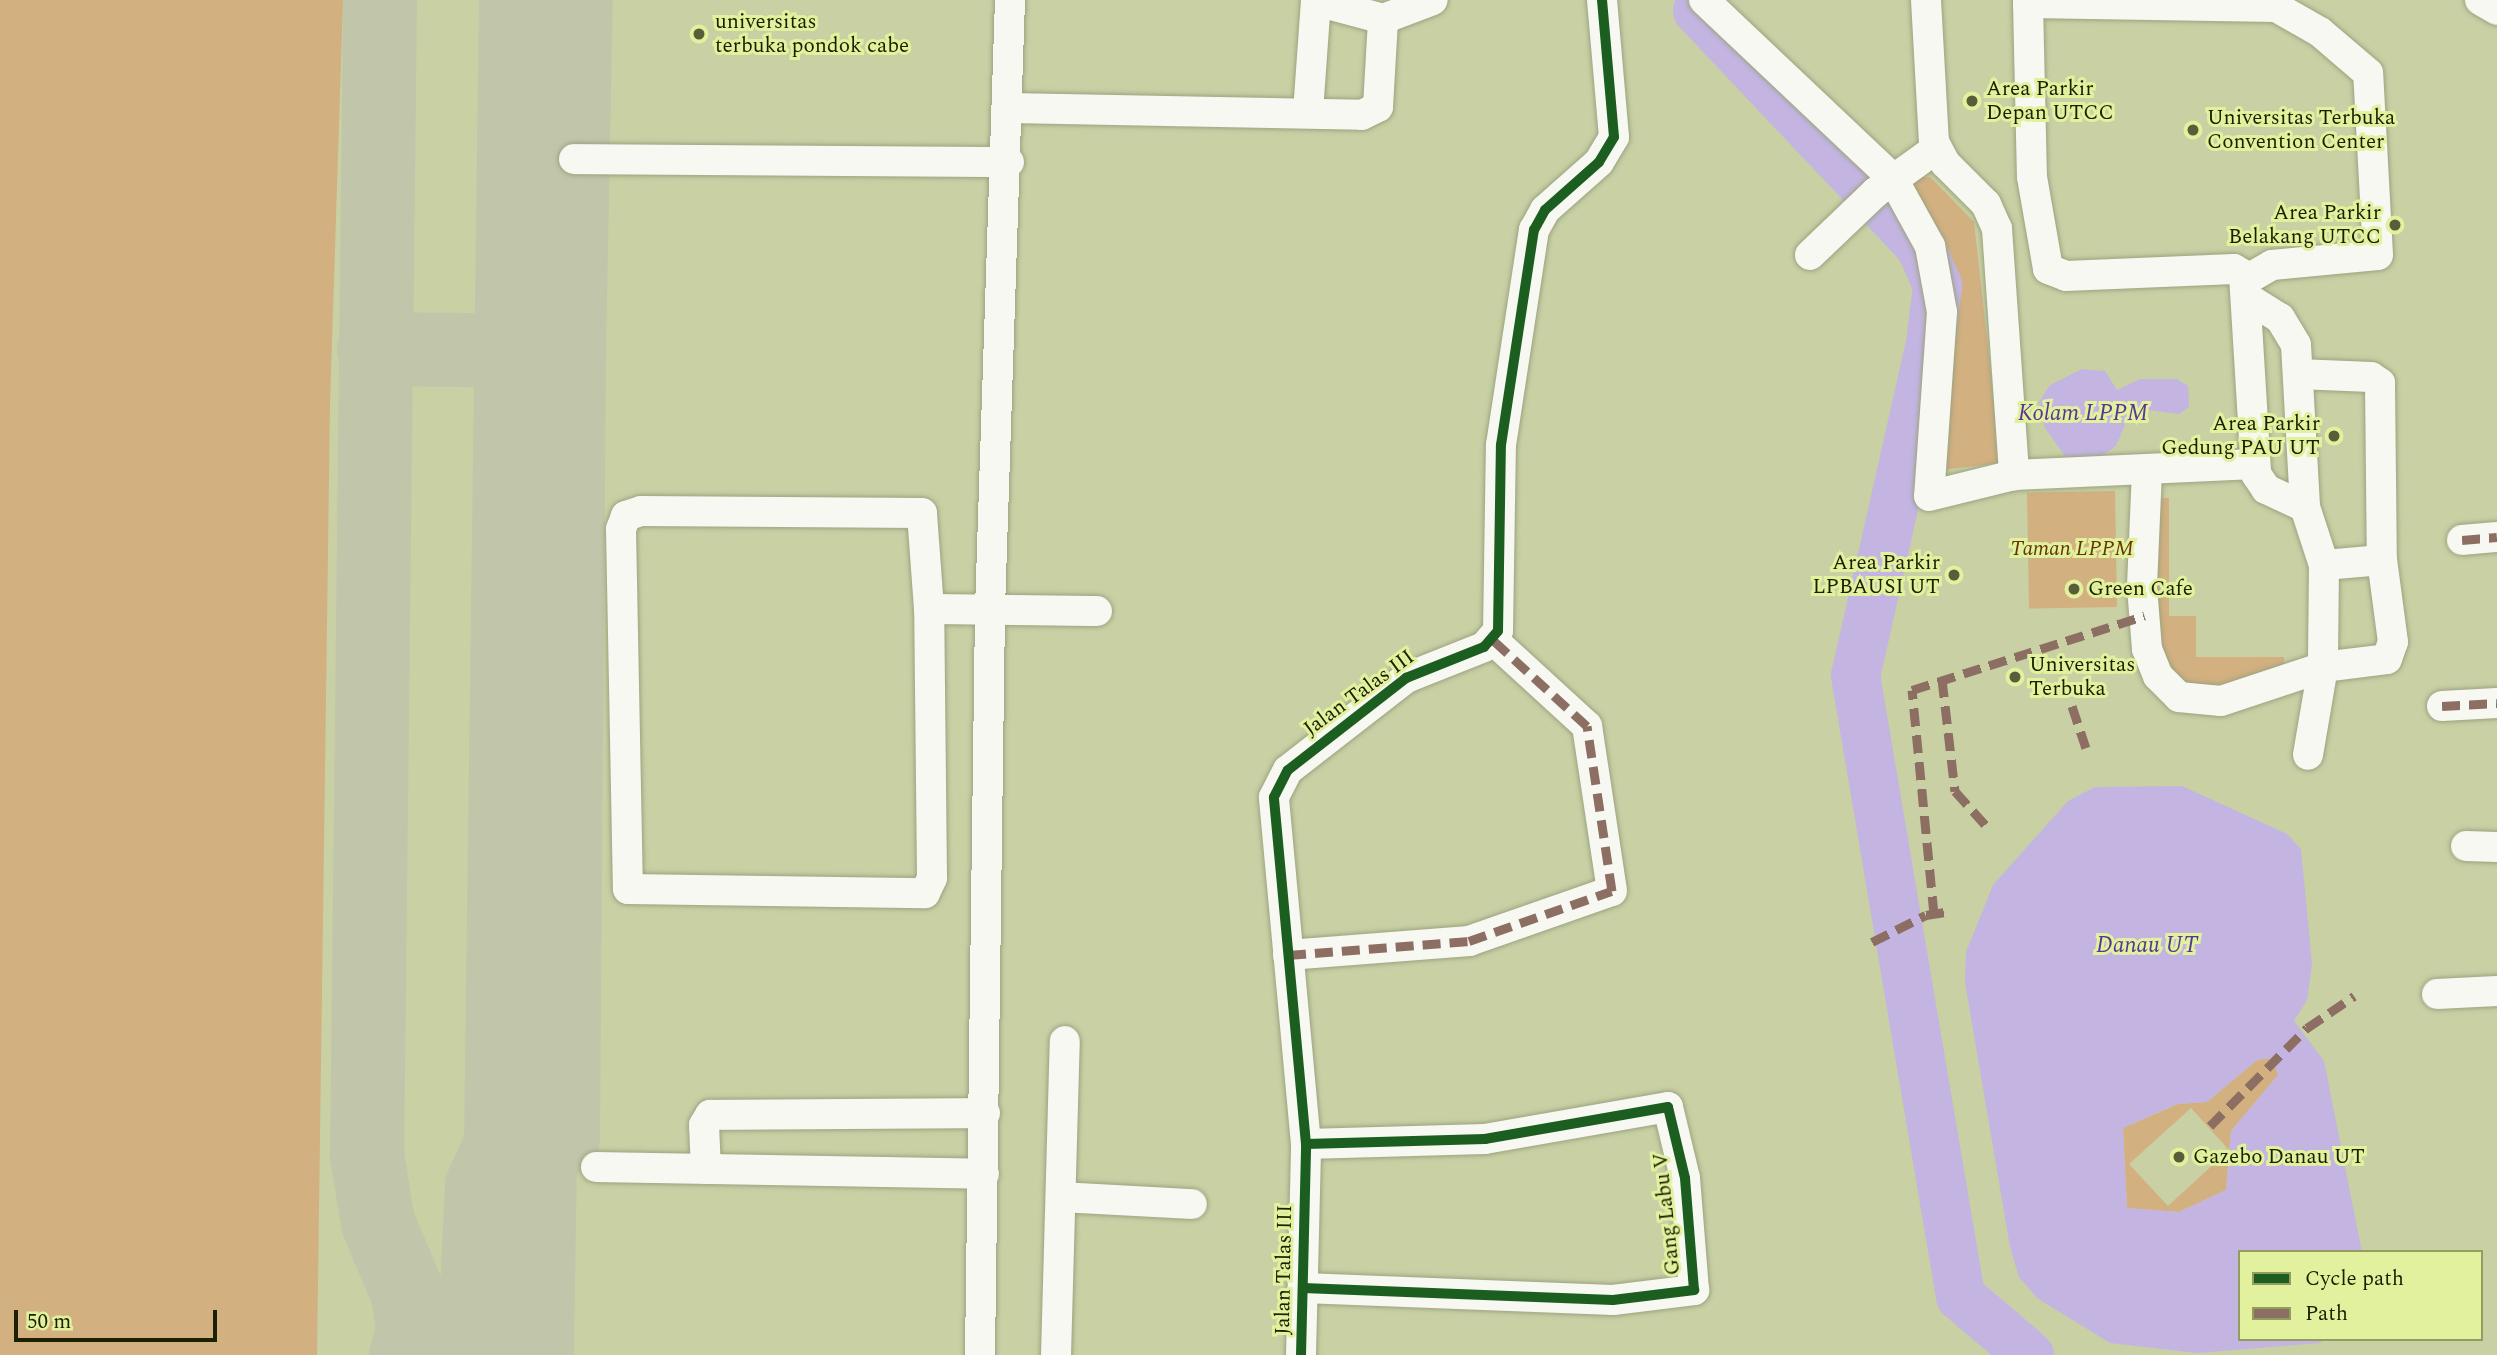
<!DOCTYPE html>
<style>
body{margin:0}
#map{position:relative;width:2497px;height:1355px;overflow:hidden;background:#c8d0a4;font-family:Spectral,serif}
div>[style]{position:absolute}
.green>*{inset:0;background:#d2b080;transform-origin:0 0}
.water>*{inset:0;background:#c3b4e2}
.river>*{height:49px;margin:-24.5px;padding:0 24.5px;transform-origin:24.5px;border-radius:24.5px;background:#c3b4e2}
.taxiway>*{height:74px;margin:-37px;padding:0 37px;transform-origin:37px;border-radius:37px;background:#c1c6aa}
.roads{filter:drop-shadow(0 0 2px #9da380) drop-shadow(0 0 2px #9da380)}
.minor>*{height:30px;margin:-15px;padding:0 15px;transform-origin:15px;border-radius:15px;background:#f7f8f1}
.quiet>*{height:9px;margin-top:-4.5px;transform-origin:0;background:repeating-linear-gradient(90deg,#8d6e63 0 18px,transparent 0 27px)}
.cycleway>*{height:10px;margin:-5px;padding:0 5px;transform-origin:5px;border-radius:5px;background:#1b5e20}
.dots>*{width:19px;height:19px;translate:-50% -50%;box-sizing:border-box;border:4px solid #e1f19e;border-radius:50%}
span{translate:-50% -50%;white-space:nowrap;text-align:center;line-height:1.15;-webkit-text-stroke:6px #e1f19e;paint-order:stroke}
.poi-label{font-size:21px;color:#1b2000}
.left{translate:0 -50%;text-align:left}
.right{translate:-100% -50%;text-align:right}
.park-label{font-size:21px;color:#663505;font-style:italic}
.street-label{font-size:21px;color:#1b2000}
.water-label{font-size:23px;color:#593594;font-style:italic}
.legend{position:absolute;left:2238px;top:1250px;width:245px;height:91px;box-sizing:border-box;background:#e1f19e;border:2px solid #929d5f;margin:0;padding:9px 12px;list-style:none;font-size:21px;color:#1b2000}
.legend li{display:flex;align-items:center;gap:14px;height:35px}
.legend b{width:35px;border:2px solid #929d5f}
.scale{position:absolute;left:14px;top:1310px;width:203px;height:32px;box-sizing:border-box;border:4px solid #1b2000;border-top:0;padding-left:9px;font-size:21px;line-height:24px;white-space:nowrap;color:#1b2000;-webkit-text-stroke:5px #e1f19e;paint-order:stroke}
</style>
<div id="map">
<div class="green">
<i style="clip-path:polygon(0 0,343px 0,330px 404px,317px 1355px,0 1355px)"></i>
<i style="clip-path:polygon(1911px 177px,1930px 177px,1974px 222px,2001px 463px,1941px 470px,1949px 298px,1893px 191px)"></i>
<i style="left:2115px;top:491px;width:116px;height:88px;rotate:89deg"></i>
<i style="clip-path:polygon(2151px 498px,2169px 498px,2169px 616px,2196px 616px,2196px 657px,2284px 657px,2284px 668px,2227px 687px,2194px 690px,2172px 675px,2157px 641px)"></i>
<i style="clip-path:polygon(evenodd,2272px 1058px,2278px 1075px,2231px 1131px,2226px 1190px,2179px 1212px,2127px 1208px,2123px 1128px,2178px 1104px,2207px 1102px,2257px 1060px,2272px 1058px,2191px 1108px,2229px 1150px,2168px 1206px,2129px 1164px,2191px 1108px)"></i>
</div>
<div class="water">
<i style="clip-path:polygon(2082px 369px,2105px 371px,2117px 390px,2140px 379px,2177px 379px,2188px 386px,2189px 407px,2179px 414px,2147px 410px,2128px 417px,2116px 446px,2094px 461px,2069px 462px,2045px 428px,2039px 402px,2050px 385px)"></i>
<i style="clip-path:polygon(evenodd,2182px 786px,2287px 834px,2301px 849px,2312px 964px,2307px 1000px,2294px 1021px,2324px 1061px,2362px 1252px,2240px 1252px,2240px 1339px,2327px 1339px,2319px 1343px,2197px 1353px,2110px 1343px,2037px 1298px,2019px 1277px,2010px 1247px,1965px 982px,1966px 952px,1993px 885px,2068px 801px,2095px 787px,2182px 786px,2272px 1058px,2278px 1075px,2231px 1131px,2226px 1190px,2179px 1212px,2127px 1208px,2123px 1128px,2177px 1104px,2207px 1102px,2257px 1060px,2272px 1058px)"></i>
</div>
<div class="river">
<i style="left:1697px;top:10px;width:325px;rotate:46.6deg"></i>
<i style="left:1920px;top:246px;width:43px;rotate:66.4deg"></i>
<i style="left:1937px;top:285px;width:58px;rotate:96.9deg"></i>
<i style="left:1930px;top:343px;width:340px;rotate:102.7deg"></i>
<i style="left:1855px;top:675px;width:630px;rotate:80.4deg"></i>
<i style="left:1960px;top:1296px;width:91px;rotate:40.5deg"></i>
</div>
<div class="taxiway">
<i style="left:380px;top:0;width:1155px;rotate:90.64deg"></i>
<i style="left:367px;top:1155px;width:69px;rotate:80.8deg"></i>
<i style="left:378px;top:1223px;width:77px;rotate:67.1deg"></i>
<i style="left:408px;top:1294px;width:37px;rotate:82deg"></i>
<i style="left:413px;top:1331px;width:25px;rotate:106deg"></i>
<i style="left:374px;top:349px;width:195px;rotate:0.6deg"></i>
<i style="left:569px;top:351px;width:786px;rotate:90.44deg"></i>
<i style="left:563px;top:1137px;width:30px;rotate:139deg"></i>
<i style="left:540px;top:1157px;width:198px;rotate:90.9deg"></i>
<i style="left:569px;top:351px;width:351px;rotate:-88.9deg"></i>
<i style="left:474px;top:1355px;width:169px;rotate:-87.3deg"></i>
<i style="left:482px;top:1186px;width:46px;rotate:-65.7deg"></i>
<i style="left:501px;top:1144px;width:1144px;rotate:-89.25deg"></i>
</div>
<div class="roads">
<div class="minor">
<i style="left:1704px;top:0;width:260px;rotate:43.4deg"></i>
<i style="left:1893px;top:179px;width:77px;rotate:61.1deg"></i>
<i style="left:1930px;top:246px;width:67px;rotate:79.7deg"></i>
<i style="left:1942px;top:312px;width:184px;rotate:94deg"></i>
<i style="left:1929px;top:496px;width:88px;rotate:-13.9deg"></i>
<i style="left:2014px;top:475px;width:241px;rotate:-2.6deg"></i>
<i style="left:1926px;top:0;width:142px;rotate:86.8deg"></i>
<i style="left:1934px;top:142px;width:24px;rotate:62deg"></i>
<i style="left:1945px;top:163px;width:58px;rotate:45deg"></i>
<i style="left:1986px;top:204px;width:27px;rotate:66deg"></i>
<i style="left:1997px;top:229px;width:247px;rotate:86deg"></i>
<i style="left:2480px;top:0;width:20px;rotate:30deg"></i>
<i style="left:1010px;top:108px;width:352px;rotate:1.1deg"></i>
<i style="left:1362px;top:115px;width:18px;rotate:-27deg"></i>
<i style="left:1378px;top:107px;width:88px;rotate:-86.7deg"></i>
<i style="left:1383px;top:19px;width:53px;rotate:-20.8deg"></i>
<i style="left:1308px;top:112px;width:111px;rotate:-85.9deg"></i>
<i style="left:1316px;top:1px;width:69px;rotate:15deg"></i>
<i style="left:574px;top:159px;width:435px;rotate:0.4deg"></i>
<i style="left:1810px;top:255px;width:91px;rotate:-43.7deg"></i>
<i style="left:1876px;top:192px;width:75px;rotate:-35.8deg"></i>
<i style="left:2246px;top:280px;width:30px;rotate:-30deg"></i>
<i style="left:2272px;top:265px;width:106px;rotate:-5.4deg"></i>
<i style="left:2378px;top:255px;width:182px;rotate:-93.1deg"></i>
<i style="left:2368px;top:73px;width:63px;rotate:-139.5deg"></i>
<i style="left:2320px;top:32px;width:51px;rotate:-150.4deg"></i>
<i style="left:2276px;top:7px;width:248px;rotate:-179.1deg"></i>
<i style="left:2028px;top:3px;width:174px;rotate:88.7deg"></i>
<i style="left:2032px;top:177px;width:93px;rotate:80.1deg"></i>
<i style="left:2048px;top:269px;width:19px;rotate:21deg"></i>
<i style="left:2066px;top:276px;width:168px;rotate:-2.4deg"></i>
<i style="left:2234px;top:269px;width:12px;rotate:31deg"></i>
<i style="left:2244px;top:275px;width:199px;rotate:86.5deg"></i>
<i style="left:2256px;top:474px;width:18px;rotate:56deg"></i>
<i style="left:2266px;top:489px;width:43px;rotate:24.8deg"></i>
<i style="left:2305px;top:507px;width:61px;rotate:71.9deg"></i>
<i style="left:2324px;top:565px;width:102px;rotate:90.6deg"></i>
<i style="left:2323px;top:667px;width:89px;rotate:99.7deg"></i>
<i style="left:2246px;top:297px;width:40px;rotate:32deg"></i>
<i style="left:2280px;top:318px;width:31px;rotate:59deg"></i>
<i style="left:2296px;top:345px;width:162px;rotate:86.8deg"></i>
<i style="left:2298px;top:374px;width:73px;rotate:2.4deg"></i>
<i style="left:2371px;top:377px;width:11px;rotate:34deg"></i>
<i style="left:2380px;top:383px;width:177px;rotate:89.4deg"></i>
<i style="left:2147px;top:471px;width:116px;rotate:92.5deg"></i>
<i style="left:2142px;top:587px;width:62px;rotate:85.4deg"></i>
<i style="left:2147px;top:649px;width:29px;rotate:68deg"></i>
<i style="left:2158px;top:676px;width:30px;rotate:45deg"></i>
<i style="left:2179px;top:697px;width:42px;rotate:5.4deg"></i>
<i style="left:2221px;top:701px;width:108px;rotate:-18.4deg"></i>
<i style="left:2323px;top:667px;width:64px;rotate:-7.1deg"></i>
<i style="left:2387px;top:659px;width:18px;rotate:-71deg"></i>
<i style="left:2393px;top:642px;width:83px;rotate:-97.6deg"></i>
<i style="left:2382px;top:560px;width:58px;rotate:175.1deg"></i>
<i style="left:2462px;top:540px;width:35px;rotate:-5deg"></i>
<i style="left:929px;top:609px;width:96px;rotate:-94.2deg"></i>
<i style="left:922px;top:513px;width:281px;rotate:-179.6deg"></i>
<i style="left:641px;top:511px;width:16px;rotate:162deg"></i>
<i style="left:626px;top:516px;width:14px;rotate:111deg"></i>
<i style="left:621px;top:529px;width:360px;rotate:88.9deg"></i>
<i style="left:628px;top:889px;width:297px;rotate:0.8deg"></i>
<i style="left:925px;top:893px;width:17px;rotate:-65deg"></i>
<i style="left:932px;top:878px;width:269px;rotate:-90.6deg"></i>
<i style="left:929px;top:609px;width:168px;rotate:0.7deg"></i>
<i style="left:2442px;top:706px;width:55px;rotate:-3.1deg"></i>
<i style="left:2466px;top:846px;width:31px;rotate:2deg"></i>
<i style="left:1288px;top:955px;width:182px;rotate:-4.4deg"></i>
<i style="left:1469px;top:941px;width:151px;rotate:-19.3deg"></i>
<i style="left:1612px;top:891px;width:167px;rotate:-98.6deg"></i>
<i style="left:1587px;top:726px;width:127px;rotate:-137.5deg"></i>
<i style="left:2437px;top:994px;width:60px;rotate:-2.9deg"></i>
<i style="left:596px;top:1167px;width:388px;rotate:1deg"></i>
<i style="left:706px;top:1169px;width:44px;rotate:-92.6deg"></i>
<i style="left:704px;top:1125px;width:12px;rotate:-59deg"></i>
<i style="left:710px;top:1115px;width:275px;rotate:-0.4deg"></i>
<i style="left:1061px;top:1197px;width:131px;rotate:3.1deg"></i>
<i style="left:1303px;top:1288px;width:310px;rotate:2.2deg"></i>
<i style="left:1613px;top:1300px;width:82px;rotate:-7deg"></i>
<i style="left:1694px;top:1290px;width:112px;rotate:-94.6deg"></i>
<i style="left:1685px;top:1178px;width:73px;rotate:-103.5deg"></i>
<i style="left:1668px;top:1107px;width:186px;rotate:170.1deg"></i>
<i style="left:1485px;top:1139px;width:179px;rotate:178.4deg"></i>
<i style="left:980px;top:1355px;width:746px;rotate:-89.23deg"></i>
<i style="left:990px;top:609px;width:609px;rotate:-88.12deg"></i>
<i style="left:1056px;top:1355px;width:314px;rotate:-88.4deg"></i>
<i style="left:1301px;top:1355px;width:211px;rotate:-88.6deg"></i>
<i style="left:1306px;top:1144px;width:348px;rotate:-95.3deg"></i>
<i style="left:1274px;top:797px;width:30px;rotate:-63deg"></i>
<i style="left:1288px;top:770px;width:150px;rotate:-37.9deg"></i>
<i style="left:1406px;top:678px;width:84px;rotate:-21.7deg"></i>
<i style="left:1484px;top:647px;width:21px;rotate:-49deg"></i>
<i style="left:1498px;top:631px;width:186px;rotate:-89.1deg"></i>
<i style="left:1501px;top:445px;width:218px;rotate:-81.3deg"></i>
<i style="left:1534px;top:230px;width:23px;rotate:-61deg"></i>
<i style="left:1545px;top:210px;width:72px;rotate:-41.6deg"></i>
<i style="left:1599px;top:162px;width:29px;rotate:-59deg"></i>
<i style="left:1614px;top:137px;width:138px;rotate:-95deg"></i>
</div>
</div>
<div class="quiet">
<i style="left:2462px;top:540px;width:35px;rotate:-5deg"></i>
<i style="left:1942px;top:679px;width:113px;rotate:83.4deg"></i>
<i style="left:1955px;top:791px;width:52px;rotate:48.1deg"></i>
<i style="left:2072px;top:706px;width:44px;rotate:71.6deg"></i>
<i style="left:2442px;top:706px;width:55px;rotate:-3.1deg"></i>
<i style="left:1934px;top:914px;width:225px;rotate:-95.6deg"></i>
<i style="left:1912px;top:690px;width:244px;rotate:-17.7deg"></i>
<i style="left:1872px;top:942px;width:60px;rotate:-26.6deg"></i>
<i style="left:1926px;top:915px;width:26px;rotate:-9deg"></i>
<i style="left:1288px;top:955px;width:182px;rotate:-4.4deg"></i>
<i style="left:1469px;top:941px;width:151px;rotate:-19.3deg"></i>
<i style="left:1612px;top:891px;width:167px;rotate:-98.6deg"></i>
<i style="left:1587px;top:726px;width:127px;rotate:-137.5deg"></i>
<i style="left:2210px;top:1126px;width:138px;rotate:-45.3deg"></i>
<i style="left:2307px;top:1028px;width:57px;rotate:-34.2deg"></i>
</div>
<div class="cycleway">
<i style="left:1303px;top:1288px;width:310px;rotate:2.2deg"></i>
<i style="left:1613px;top:1300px;width:82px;rotate:-7deg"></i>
<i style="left:1694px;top:1290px;width:112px;rotate:-94.6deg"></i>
<i style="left:1685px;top:1178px;width:73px;rotate:-103.5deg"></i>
<i style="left:1668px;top:1107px;width:186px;rotate:170.1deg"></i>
<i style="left:1485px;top:1139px;width:179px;rotate:178.4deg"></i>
<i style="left:1301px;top:1355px;width:211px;rotate:-88.6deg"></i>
<i style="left:1306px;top:1144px;width:348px;rotate:-95.3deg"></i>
<i style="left:1274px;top:797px;width:30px;rotate:-63deg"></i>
<i style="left:1288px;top:770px;width:150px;rotate:-37.9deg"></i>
<i style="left:1406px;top:678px;width:84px;rotate:-21.7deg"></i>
<i style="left:1484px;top:647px;width:21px;rotate:-49deg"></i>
<i style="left:1498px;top:631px;width:186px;rotate:-89.1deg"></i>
<i style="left:1501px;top:445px;width:218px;rotate:-81.3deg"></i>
<i style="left:1534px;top:230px;width:23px;rotate:-61deg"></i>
<i style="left:1545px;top:210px;width:72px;rotate:-41.6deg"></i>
<i style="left:1599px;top:162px;width:29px;rotate:-59deg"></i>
<i style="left:1614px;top:137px;width:138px;rotate:-95deg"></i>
</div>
<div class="dots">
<i style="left:699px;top:34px;background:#585e39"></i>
<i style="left:1972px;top:101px;background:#585e39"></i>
<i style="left:2193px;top:130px;background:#585e39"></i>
<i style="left:2395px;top:225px;background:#585e39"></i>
<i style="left:2334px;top:436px;background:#585e39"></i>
<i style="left:1954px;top:575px;background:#585e39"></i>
<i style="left:2074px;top:589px;background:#585e39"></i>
<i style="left:2015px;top:677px;background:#585e39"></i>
<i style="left:2179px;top:1157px;background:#585e39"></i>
</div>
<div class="poi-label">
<span class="left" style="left:715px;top:34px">universitas<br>terbuka pondok cabe</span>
<span class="left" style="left:1986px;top:101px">Area Parkir<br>Depan UTCC</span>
<span class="left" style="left:2207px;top:130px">Universitas Terbuka<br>Convention Center</span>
<span class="right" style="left:2381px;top:225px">Area Parkir<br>Belakang UTCC</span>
<span class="right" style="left:2320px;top:436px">Area Parkir<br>Gedung PAU UT</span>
<span class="right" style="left:1940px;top:575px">Area Parkir<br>LPBAUSI UT</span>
<span class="left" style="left:2088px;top:589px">Green Cafe</span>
<span class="left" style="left:2029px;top:677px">Universitas<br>Terbuka</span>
<span class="left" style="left:2193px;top:1157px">Gazebo Danau UT</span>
</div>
<div class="park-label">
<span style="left:2072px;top:549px">Taman LPPM</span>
</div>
<div class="street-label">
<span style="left:1359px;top:693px;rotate:-36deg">Jalan Talas III</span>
<span style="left:1667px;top:1214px;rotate:-96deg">Gang Labu V</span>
<span style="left:1284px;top:1270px;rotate:-89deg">Jalan Talas III</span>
</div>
<div class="water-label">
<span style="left:2083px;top:414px">Kolam LPPM</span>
<span style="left:2147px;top:946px">Danau UT</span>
</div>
<ul class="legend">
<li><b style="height:9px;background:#1b5e20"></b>Cycle path</li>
<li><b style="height:9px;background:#8d6e63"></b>Path</li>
</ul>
<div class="scale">50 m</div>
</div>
